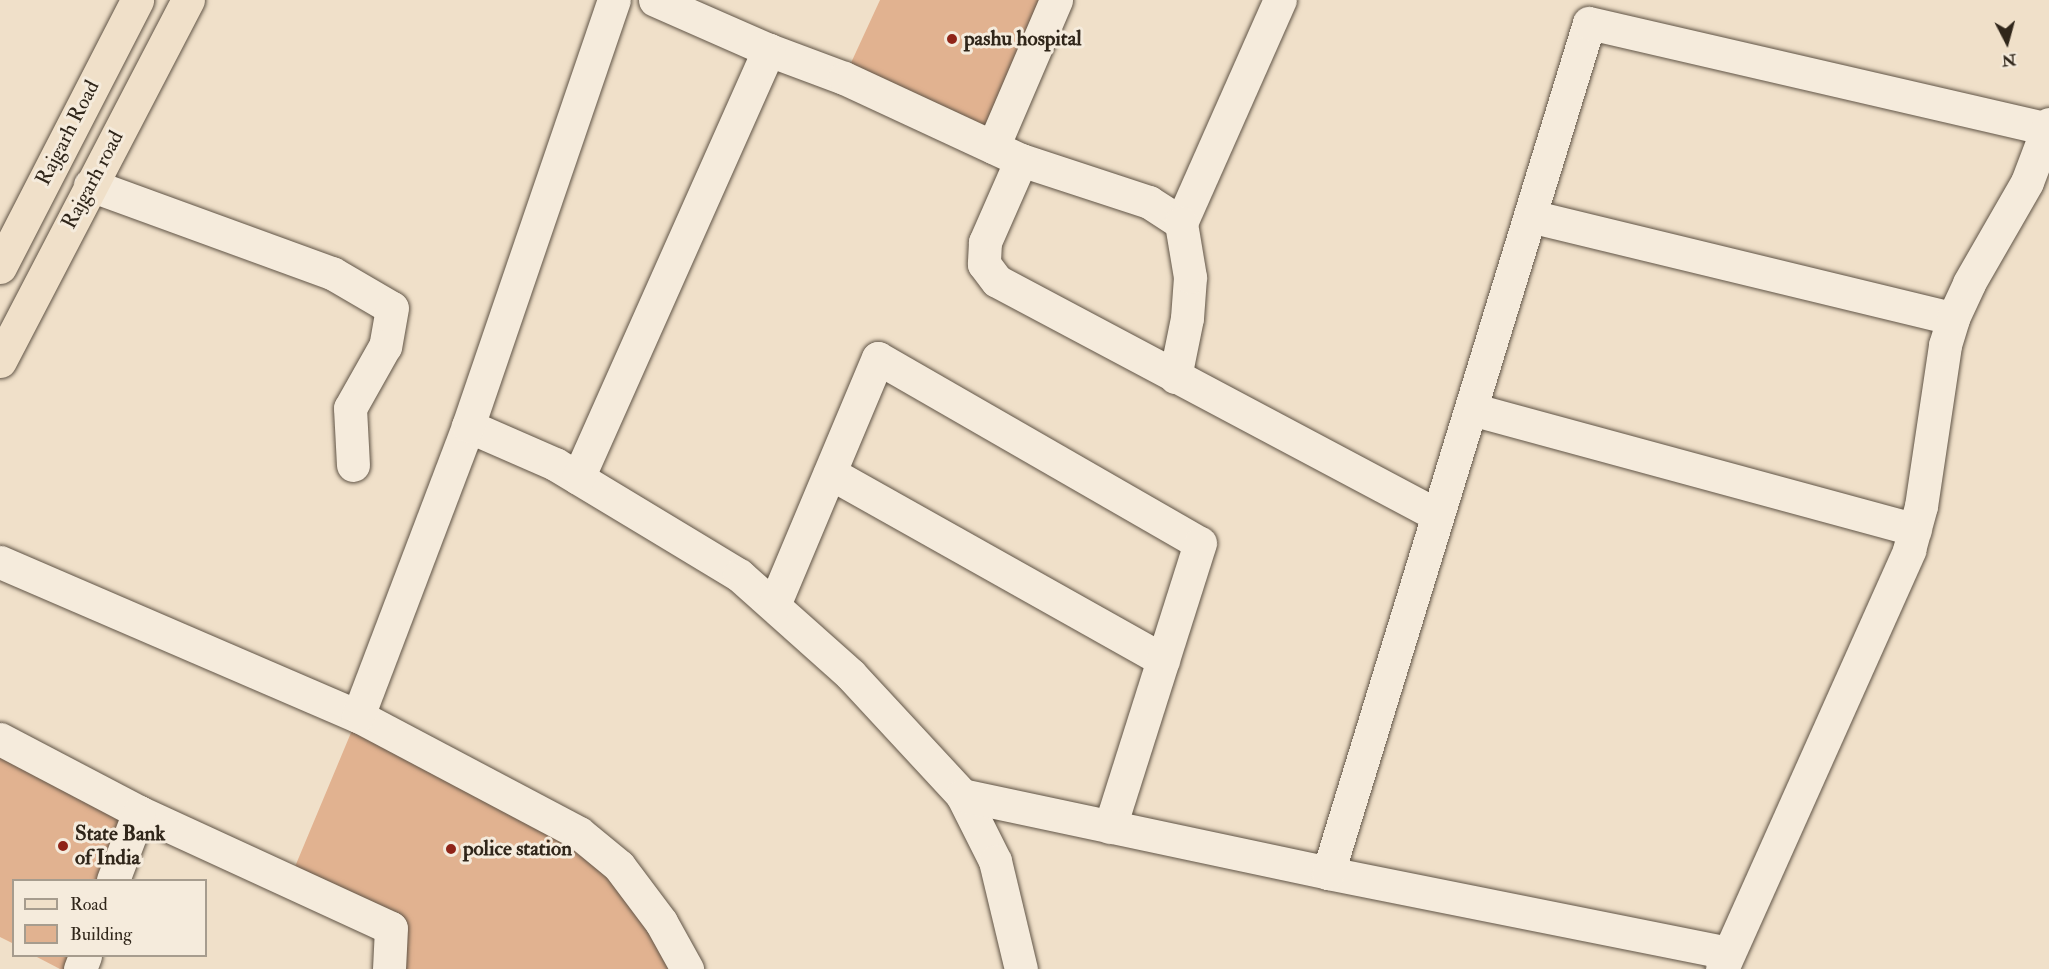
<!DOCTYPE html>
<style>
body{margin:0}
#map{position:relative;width:2049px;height:969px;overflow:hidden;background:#f0e0c9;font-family:"IM FELL Double Pica",serif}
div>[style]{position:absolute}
.building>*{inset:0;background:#e1b290}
.roads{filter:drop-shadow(0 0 2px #605446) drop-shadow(0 0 2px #605446)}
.minor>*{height:33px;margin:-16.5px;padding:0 16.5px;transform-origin:16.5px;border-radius:16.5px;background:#f5ebdc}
.major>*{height:33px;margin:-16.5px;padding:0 16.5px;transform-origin:16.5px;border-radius:16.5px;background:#f0e0c9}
.dots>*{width:16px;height:16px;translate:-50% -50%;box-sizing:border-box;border:3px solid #f5ebdc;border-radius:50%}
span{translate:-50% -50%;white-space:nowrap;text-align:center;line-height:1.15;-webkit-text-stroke:6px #f5ebdc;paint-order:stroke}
.poi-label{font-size:21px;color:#30261a;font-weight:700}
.left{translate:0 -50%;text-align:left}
.street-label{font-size:21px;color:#30261a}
.legend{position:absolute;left:12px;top:879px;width:195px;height:78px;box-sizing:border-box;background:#f5ebdc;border:2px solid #a69c8e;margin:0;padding:8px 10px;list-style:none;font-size:18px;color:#30261a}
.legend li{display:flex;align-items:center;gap:12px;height:30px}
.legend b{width:30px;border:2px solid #a69c8e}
.north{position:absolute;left:1977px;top:12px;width:60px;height:60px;-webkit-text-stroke:4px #f5ebdc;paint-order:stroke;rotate:174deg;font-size:16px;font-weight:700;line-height:24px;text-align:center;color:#30261a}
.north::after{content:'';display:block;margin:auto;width:21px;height:27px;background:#30261a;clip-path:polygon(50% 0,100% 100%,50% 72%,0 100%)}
</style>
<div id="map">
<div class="building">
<i style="clip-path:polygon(880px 0,1061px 0,993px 147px,844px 78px)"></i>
<i style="clip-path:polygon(358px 716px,579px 833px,680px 969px,389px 969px,391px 928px,289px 881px)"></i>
<i style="clip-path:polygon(0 739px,139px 812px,113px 880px,14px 880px,14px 944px,0 937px)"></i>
<i style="clip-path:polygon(35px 956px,84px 956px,79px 969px,60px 969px)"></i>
</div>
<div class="roads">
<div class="minor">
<i style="left:655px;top:0;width:124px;rotate:23.7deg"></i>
<i style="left:769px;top:50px;width:80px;rotate:20.5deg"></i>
<i style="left:844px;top:78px;width:195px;rotate:24.9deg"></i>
<i style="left:1021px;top:160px;width:135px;rotate:18.2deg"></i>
<i style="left:1149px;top:202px;width:38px;rotate:33deg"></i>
<i style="left:1181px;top:223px;width:244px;rotate:-66.1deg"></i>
<i style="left:993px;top:147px;width:160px;rotate:-66.8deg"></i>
<i style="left:1021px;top:160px;width:90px;rotate:113.7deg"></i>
<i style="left:985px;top:242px;width:22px;rotate:93deg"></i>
<i style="left:984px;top:264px;width:21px;rotate:53deg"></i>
<i style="left:997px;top:281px;width:498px;rotate:28deg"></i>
<i style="left:90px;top:185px;width:258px;rotate:20deg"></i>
<i style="left:332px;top:273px;width:69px;rotate:30.3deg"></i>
<i style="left:392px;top:308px;width:39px;rotate:100deg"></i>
<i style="left:385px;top:346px;width:71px;rotate:119.4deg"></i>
<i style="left:350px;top:408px;width:57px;rotate:87deg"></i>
<i style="left:1530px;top:216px;width:435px;rotate:13.6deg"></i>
<i style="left:1175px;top:377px;width:60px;rotate:-78.5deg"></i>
<i style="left:1187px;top:318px;width:41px;rotate:-85.8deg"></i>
<i style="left:1190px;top:277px;width:55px;rotate:-99.5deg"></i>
<i style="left:1471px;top:409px;width:460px;rotate:15.2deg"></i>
<i style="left:468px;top:426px;width:95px;rotate:23.6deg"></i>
<i style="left:555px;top:464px;width:215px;rotate:31.1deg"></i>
<i style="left:739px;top:575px;width:149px;rotate:41.7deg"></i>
<i style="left:850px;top:674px;width:165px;rotate:47.2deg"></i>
<i style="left:962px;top:795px;width:74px;rotate:63.4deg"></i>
<i style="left:995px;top:861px;width:111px;rotate:76.5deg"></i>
<i style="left:830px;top:473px;width:382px;rotate:29.3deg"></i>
<i style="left:578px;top:478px;width:469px;rotate:-66deg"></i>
<i style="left:0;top:562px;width:390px;rotate:23.3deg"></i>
<i style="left:358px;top:716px;width:250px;rotate:27.9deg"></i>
<i style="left:579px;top:833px;width:52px;rotate:39.5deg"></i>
<i style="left:619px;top:866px;width:70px;rotate:53.1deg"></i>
<i style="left:661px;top:922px;width:54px;rotate:61deg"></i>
<i style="left:774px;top:605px;width:268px;rotate:-67.2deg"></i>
<i style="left:878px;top:358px;width:371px;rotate:29.9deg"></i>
<i style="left:1200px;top:543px;width:298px;rotate:107.6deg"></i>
<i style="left:358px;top:716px;width:310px;rotate:-69.2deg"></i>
<i style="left:468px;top:426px;width:450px;rotate:-71.1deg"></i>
<i style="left:0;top:739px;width:157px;rotate:27.7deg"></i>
<i style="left:139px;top:812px;width:277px;rotate:24.7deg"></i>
<i style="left:391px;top:928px;width:41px;rotate:92.8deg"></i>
<i style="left:962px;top:795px;width:374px;rotate:12deg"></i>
<i style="left:1328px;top:873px;width:408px;rotate:11.3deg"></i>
<i style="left:1328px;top:873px;width:889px;rotate:-72.93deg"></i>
<i style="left:1589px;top:23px;width:470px;rotate:13deg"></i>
<i style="left:113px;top:880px;width:73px;rotate:-69.1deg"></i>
<i style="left:80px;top:969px;width:14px;rotate:-69deg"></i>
<i style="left:1722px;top:969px;width:459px;rotate:-65.9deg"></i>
<i style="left:1909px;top:550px;width:46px;rotate:-74.7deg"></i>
<i style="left:1921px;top:506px;width:163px;rotate:-81.5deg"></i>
<i style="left:1945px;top:345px;width:28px;rotate:-73deg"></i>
<i style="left:1953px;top:318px;width:38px;rotate:-65deg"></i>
<i style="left:1969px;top:283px;width:116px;rotate:-60.1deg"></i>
<i style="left:2027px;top:182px;width:62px;rotate:-69.2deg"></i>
</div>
<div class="major">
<i style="left:0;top:267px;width:300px;rotate:-62.8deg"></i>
<i style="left:0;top:361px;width:407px;rotate:-62.5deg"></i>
</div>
</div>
<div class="dots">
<i style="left:952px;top:39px;background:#8f2418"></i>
<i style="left:63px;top:846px;background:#8f2418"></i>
<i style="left:451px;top:849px;background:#8f2418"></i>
</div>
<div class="poi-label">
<span class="left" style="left:964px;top:39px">pashu hospital</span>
<span class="left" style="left:75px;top:846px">State Bank<br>of India</span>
<span class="left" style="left:463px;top:849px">police station</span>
</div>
<div class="street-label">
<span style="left:68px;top:133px;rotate:-63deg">Rajgarh Road</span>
<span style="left:93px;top:180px;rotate:-62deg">Rajgarh road</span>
</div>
<ul class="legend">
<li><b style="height:8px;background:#f0e0c9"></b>Road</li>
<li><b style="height:16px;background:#e1b290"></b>Building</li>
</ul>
<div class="north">N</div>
</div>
